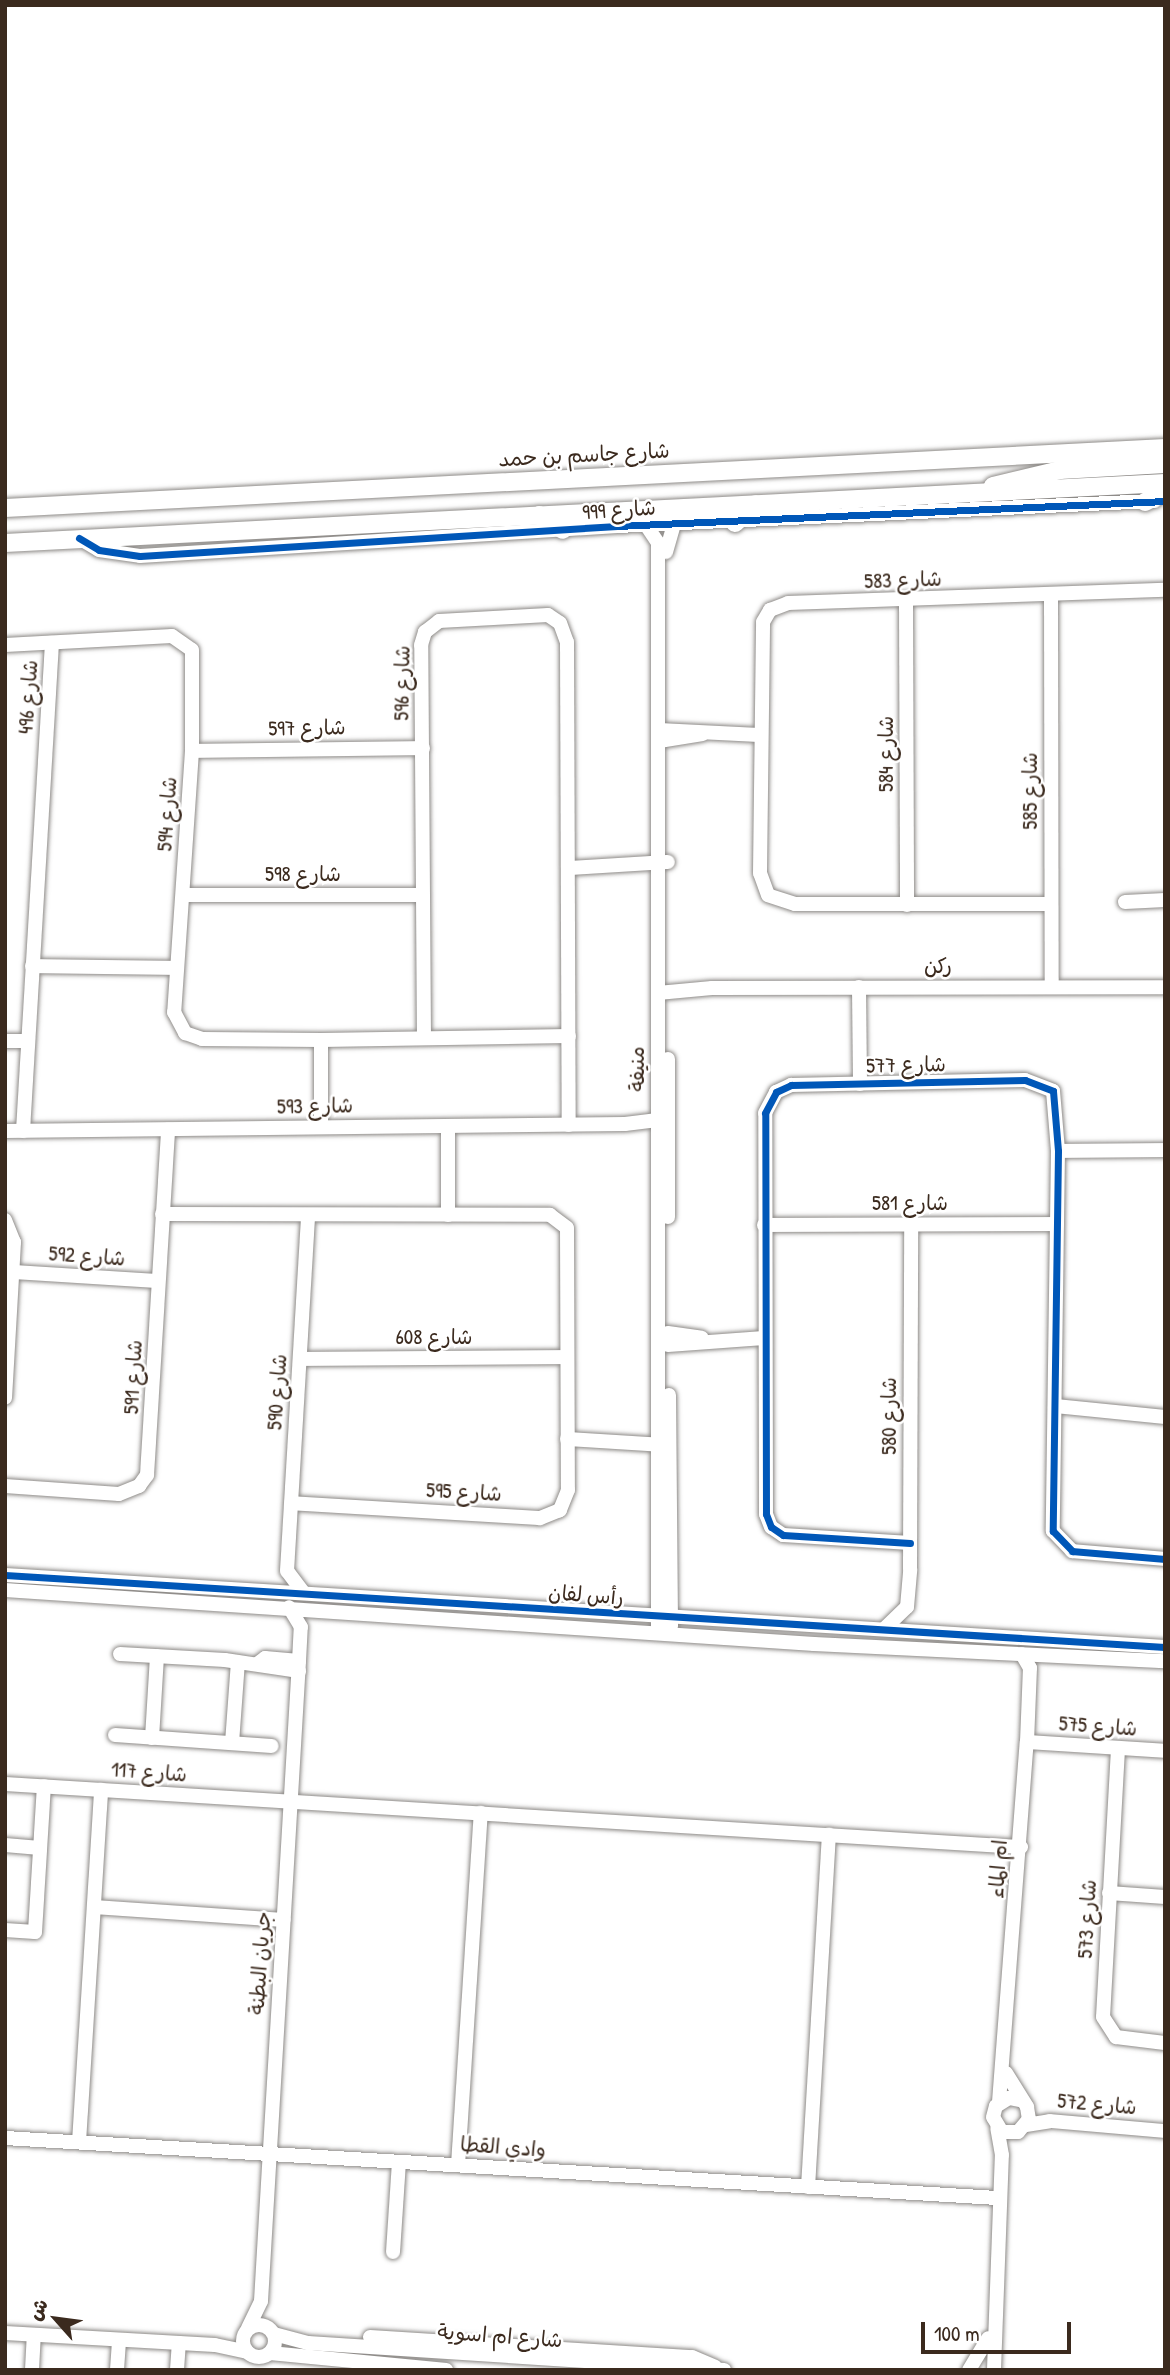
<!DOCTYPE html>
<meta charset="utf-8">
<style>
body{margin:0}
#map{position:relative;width:1170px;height:2375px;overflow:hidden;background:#fff;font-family:"Patrick Hand","Playpen Sans Arabic",sans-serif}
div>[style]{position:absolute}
.roads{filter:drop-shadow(0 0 2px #8e8b88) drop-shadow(0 0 2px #8e8b88)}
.minor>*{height:14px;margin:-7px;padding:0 7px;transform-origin:7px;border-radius:7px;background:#fff}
.minor>.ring{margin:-7px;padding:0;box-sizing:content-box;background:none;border:14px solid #fff;border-radius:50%}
.major>*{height:18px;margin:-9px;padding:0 9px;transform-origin:9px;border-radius:9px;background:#fff}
.cycleway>*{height:7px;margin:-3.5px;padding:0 3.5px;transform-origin:3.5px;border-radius:3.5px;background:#0057b8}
span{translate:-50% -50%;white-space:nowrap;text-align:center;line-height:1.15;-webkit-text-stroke:5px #fff;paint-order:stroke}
.street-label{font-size:21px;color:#3b2a1e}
.frame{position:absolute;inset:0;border:7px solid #3b2a1e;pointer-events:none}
.north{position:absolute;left:21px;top:2284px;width:70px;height:70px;-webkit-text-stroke:5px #fff;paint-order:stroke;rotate:298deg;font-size:19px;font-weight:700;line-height:28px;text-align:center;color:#3b2a1e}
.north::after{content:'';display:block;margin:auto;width:24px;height:32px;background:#3b2a1e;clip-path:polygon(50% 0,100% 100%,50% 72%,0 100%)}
.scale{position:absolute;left:921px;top:2322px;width:150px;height:32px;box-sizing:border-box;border:4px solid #3b2a1e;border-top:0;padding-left:9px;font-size:21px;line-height:24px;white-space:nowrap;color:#3b2a1e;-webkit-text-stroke:5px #fff;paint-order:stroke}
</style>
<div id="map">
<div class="roads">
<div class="minor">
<i style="left:646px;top:525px;width:22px;rotate:56deg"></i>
<i style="left:658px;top:543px;width:1084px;rotate:90deg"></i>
<i style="left:79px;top:538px;width:23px;rotate:31deg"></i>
<i style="left:99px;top:550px;width:41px;rotate:8.3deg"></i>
<i style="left:140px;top:556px;width:478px;rotate:-3.6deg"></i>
<i style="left:617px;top:526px;width:538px;rotate:-2.67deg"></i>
<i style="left:666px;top:552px;width:29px;rotate:-74deg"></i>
<i style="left:1051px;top:595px;width:392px;rotate:89.9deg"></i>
<i style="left:906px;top:602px;width:303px;rotate:89.8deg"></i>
<i style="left:5px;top:645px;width:167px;rotate:-3.1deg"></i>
<i style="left:172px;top:636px;width:24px;rotate:35deg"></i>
<i style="left:192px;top:650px;width:101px;rotate:90deg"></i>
<i style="left:192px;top:751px;width:262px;rotate:93.9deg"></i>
<i style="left:174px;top:1012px;width:24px;rotate:62deg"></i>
<i style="left:185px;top:1033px;width:18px;rotate:19deg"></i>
<i style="left:202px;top:1039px;width:119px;rotate:0.5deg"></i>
<i style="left:321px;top:1040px;width:248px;rotate:-0.9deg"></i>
<i style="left:659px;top:730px;width:100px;rotate:2.9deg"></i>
<i style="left:659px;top:741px;width:44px;rotate:-9.2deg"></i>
<i style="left:192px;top:751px;width:231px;rotate:-0.7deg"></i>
<i style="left:569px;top:868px;width:99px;rotate:-3.5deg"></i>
<i style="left:183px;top:895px;width:240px"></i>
<i style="left:1125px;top:902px;width:40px;rotate:-2.9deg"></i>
<i style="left:1051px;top:904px;width:256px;rotate:180deg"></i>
<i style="left:795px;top:904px;width:28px;rotate:-162deg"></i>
<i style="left:768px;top:895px;width:23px;rotate:-110deg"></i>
<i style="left:760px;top:873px;width:251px;rotate:-89.3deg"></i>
<i style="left:763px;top:622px;width:14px;rotate:-60deg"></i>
<i style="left:770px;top:610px;width:19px;rotate:-21deg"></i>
<i style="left:788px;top:603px;width:377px;rotate:-2deg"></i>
<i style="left:32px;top:966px;width:143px;rotate:0.8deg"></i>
<i style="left:859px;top:987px;width:97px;rotate:89.4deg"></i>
<i style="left:658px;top:993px;width:54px;rotate:-5.3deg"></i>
<i style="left:712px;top:988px;width:453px;rotate:-0.1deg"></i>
<i style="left:424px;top:1038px;width:393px;rotate:-90.4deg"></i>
<i style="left:421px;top:645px;width:14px;rotate:-73deg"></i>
<i style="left:425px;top:632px;width:18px;rotate:-38deg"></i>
<i style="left:439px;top:621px;width:109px;rotate:-3.2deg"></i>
<i style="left:548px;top:615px;width:14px;rotate:34deg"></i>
<i style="left:560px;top:623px;width:20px;rotate:70deg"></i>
<i style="left:567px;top:642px;width:483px;rotate:89.8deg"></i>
<i style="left:321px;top:1040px;width:86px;rotate:90deg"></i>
<i style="left:5px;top:1041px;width:22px"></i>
<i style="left:668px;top:1059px;width:158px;rotate:90deg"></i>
<i style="left:5px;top:1131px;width:620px;rotate:-0.65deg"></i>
<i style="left:625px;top:1124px;width:39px;rotate:-7deg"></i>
<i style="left:23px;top:1131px;width:489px;rotate:-86.6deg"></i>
<i style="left:1058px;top:1151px;width:107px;rotate:-0.5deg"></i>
<i style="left:162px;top:1214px;width:388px;rotate:0.1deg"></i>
<i style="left:550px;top:1215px;width:21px;rotate:37deg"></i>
<i style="left:567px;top:1228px;width:262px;rotate:89.8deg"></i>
<i style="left:568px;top:1490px;width:22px;rotate:112deg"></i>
<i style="left:560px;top:1510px;width:22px;rotate:158deg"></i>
<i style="left:540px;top:1518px;width:249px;rotate:-176.6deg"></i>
<i style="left:448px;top:1215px;width:89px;rotate:-90deg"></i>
<i style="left:5px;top:1220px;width:24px;rotate:68deg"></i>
<i style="left:14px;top:1242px;width:156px;rotate:93.3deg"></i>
<i style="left:764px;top:1225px;width:293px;rotate:-0.2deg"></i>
<i style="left:13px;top:1272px;width:145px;rotate:3.6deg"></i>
<i style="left:668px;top:1333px;width:34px;rotate:8deg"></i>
<i style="left:668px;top:1345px;width:96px;rotate:-4.2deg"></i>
<i style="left:300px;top:1359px;width:267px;rotate:-0.4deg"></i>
<i style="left:669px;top:1395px;width:231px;rotate:89.5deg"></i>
<i style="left:1055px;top:1406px;width:111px;rotate:5.7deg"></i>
<i style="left:567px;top:1439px;width:98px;rotate:3.5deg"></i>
<i style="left:5px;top:1486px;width:114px;rotate:4deg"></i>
<i style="left:119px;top:1494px;width:22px;rotate:-22deg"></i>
<i style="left:139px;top:1486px;width:14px;rotate:-54deg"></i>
<i style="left:147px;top:1475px;width:346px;rotate:-86.5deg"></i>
<i style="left:910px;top:1543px;width:127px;rotate:-176.4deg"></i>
<i style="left:783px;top:1535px;width:14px;rotate:-146deg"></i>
<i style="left:771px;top:1527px;width:14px;rotate:-111deg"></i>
<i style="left:766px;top:1514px;width:401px;rotate:-90.1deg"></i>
<i style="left:765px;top:1113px;width:24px;rotate:-62deg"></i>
<i style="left:776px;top:1092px;width:17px;rotate:-25deg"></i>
<i style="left:791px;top:1085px;width:234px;rotate:-1.2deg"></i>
<i style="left:1025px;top:1080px;width:30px;rotate:21deg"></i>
<i style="left:1053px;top:1091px;width:60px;rotate:85.2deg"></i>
<i style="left:1058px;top:1151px;width:380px;rotate:90.8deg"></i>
<i style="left:1053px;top:1531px;width:28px;rotate:46deg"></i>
<i style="left:1072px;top:1551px;width:93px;rotate:4.9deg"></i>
<i style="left:5px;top:1575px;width:1162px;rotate:3.55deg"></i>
<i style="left:5px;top:1590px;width:811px;rotate:3.82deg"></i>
<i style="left:814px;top:1644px;width:351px;rotate:2.8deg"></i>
<i style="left:303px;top:1592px;width:26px;rotate:-127deg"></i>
<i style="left:287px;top:1571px;width:356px;rotate:-86.6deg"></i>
<i style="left:884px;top:1629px;width:32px;rotate:-44deg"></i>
<i style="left:907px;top:1607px;width:38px;rotate:-85deg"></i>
<i style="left:910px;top:1569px;width:345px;rotate:-89.8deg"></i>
<i style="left:120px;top:1654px;width:105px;rotate:3.3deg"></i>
<i style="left:225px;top:1660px;width:75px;rotate:8.5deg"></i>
<i style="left:257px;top:1664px;width:10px;rotate:-37deg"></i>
<i style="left:265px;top:1658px;width:34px;rotate:5deg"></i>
<i style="left:115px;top:1735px;width:157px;rotate:4deg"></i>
<i style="left:152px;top:1738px;width:82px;rotate:-86.5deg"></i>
<i style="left:1027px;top:1742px;width:138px;rotate:3.7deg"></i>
<i style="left:232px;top:1743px;width:81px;rotate:-85.8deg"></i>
<i style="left:1118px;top:1749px;width:268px;rotate:93.2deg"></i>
<i style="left:1103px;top:2017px;width:24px;rotate:57deg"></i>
<i style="left:1116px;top:2037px;width:49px;rotate:7deg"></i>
<i style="left:5px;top:1784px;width:1018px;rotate:3.55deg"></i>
<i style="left:5px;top:1845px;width:35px;rotate:5deg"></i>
<i style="left:1109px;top:1893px;width:56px;rotate:4.1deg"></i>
<i style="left:94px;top:1907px;width:190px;rotate:3.9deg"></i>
<i style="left:5px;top:1930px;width:30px;rotate:4deg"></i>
<i style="left:35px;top:1932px;width:146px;rotate:-86.5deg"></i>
<i style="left:1006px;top:2073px;width:40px;rotate:58deg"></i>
<i style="left:1027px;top:2107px;width:12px;rotate:81deg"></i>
<i style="left:1029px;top:2119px;width:17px;rotate:130deg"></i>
<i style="left:1018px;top:2132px;width:16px;rotate:180deg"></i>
<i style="left:1002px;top:2132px;width:17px;rotate:-121deg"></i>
<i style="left:993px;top:2117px;width:11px;rotate:-75deg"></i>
<i style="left:996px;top:2106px;width:15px;rotate:-32deg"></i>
<i style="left:1009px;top:2098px;width:10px;rotate:11deg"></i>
<i style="left:999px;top:2102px;width:361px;rotate:-85.6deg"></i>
<i style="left:1027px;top:1742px;width:74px;rotate:-87.7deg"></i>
<i style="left:1030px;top:1668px;width:16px;rotate:-120deg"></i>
<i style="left:1026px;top:2125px;width:24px;rotate:-9deg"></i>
<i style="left:1050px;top:2121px;width:115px;rotate:5deg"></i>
<i style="left:5px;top:2138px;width:995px;rotate:3.46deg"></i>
<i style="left:79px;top:2142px;width:353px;rotate:-86.4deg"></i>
<i style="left:458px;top:2165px;width:353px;rotate:-86.3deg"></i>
<i style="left:808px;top:2187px;width:353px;rotate:-86.6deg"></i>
<i style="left:393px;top:2252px;width:90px;rotate:-86.2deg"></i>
<i class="ring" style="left:243px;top:2325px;width:18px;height:18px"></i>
<i style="left:248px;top:2328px;width:30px;rotate:-64deg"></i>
<i style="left:261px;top:2301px;width:641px;rotate:-86.6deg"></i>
<i style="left:299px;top:1661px;width:34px;rotate:-87deg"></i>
<i style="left:301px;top:1627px;width:23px;rotate:-121deg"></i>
<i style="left:5px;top:2333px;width:210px;rotate:3.3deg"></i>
<i style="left:215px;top:2345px;width:33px;rotate:12deg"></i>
<i style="left:274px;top:2334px;width:35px;rotate:15deg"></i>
<i style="left:308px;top:2343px;width:417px;rotate:3.7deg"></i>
<i style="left:370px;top:2337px;width:323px;rotate:3.6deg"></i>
<i style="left:692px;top:2357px;width:25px;rotate:23deg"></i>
<i style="left:270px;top:2353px;width:177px;rotate:5.5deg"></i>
<i style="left:32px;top:2370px;width:35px;rotate:-87deg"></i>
<i style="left:117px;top:2370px;width:29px;rotate:-86deg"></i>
<i style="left:177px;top:2370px;width:27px;rotate:-86deg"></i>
<i style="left:969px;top:2370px;width:37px;rotate:-59deg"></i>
<i style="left:994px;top:2370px;width:215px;rotate:-87.9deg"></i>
<i style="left:1002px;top:2155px;width:27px;rotate:-100deg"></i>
</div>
<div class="major">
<i style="left:993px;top:486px;width:69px;rotate:-13.4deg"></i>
<i style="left:1060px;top:470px;width:105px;rotate:-3.3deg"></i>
<i style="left:1145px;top:502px;width:22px;rotate:-27deg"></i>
<i style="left:5px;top:508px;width:1162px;rotate:-2.96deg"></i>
<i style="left:539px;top:515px;width:28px;rotate:32deg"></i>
<i style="left:735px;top:523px;width:28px;rotate:-42deg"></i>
<i style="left:5px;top:543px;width:1162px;rotate:-2.96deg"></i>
</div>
</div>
<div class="cycleway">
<i style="left:79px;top:538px;width:23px;rotate:31deg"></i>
<i style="left:99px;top:550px;width:41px;rotate:8.3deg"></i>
<i style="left:140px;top:556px;width:478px;rotate:-3.6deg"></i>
<i style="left:617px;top:526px;width:549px;rotate:-2.61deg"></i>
<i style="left:910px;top:1543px;width:127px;rotate:-176.4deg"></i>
<i style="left:783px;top:1535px;width:14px;rotate:-146deg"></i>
<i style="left:771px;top:1527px;width:14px;rotate:-111deg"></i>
<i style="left:766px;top:1514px;width:401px;rotate:-90.1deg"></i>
<i style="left:765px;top:1113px;width:24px;rotate:-62deg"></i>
<i style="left:776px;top:1092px;width:17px;rotate:-25deg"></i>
<i style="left:791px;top:1085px;width:234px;rotate:-1.2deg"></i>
<i style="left:1025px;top:1080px;width:30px;rotate:21deg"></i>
<i style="left:1053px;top:1091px;width:60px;rotate:85.2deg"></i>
<i style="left:1058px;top:1151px;width:380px;rotate:90.8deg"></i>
<i style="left:1053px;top:1531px;width:28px;rotate:46deg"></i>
<i style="left:1072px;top:1551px;width:93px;rotate:4.9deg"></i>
<i style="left:5px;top:1575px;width:1162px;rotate:3.55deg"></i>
</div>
<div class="street-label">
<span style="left:584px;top:455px;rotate:-3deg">شارع جاسم بن حمد</span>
<span style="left:619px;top:510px;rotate:-4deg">شارع 999</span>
<span style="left:903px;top:580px;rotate:-2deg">شارع 583</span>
<span style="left:402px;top:683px;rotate:-89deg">شارع 596</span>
<span style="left:28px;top:697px;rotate:-86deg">شارع 496</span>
<span style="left:307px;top:728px;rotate:-1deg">شارع 597</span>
<span style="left:886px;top:754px;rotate:-90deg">شارع 584</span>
<span style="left:1030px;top:791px;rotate:-90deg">شارع 585</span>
<span style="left:167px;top:814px;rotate:-86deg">شارع 594</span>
<span style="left:303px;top:874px">شارع 598</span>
<span style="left:938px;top:966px">ركن</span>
<span style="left:906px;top:1065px;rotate:-1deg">شارع 577</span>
<span style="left:637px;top:1069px;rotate:-90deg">منيفة</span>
<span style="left:315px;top:1106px;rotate:-1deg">شارع 593</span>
<span style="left:910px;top:1203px">شارع 581</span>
<span style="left:87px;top:1256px;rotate:4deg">شارع 592</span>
<span style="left:434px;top:1337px">شارع 608</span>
<span style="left:133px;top:1377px;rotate:-87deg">شارع 591</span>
<span style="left:277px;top:1392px;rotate:-86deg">شارع 590</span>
<span style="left:889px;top:1416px;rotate:-90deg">شارع 580</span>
<span style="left:464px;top:1492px;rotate:3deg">شارع 595</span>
<span style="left:586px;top:1595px;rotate:4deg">رأس لفان</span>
<span style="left:1098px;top:1726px;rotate:4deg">شارع 575</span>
<span style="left:149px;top:1772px;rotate:4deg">شارع 117</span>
<span style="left:998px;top:1869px;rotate:-86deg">ام الماء</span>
<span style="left:1087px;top:1919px;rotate:-87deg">شارع 573</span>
<span style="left:260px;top:1963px;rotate:-86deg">جريان البطنة</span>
<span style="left:1097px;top:2104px;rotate:5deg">شارع 572</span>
<span style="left:503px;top:2147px;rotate:4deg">وادي القطا</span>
<span style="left:500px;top:2336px;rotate:4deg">شارع ام اسوية</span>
</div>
<div class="frame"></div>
<div class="north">ش</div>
<div class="scale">100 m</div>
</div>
